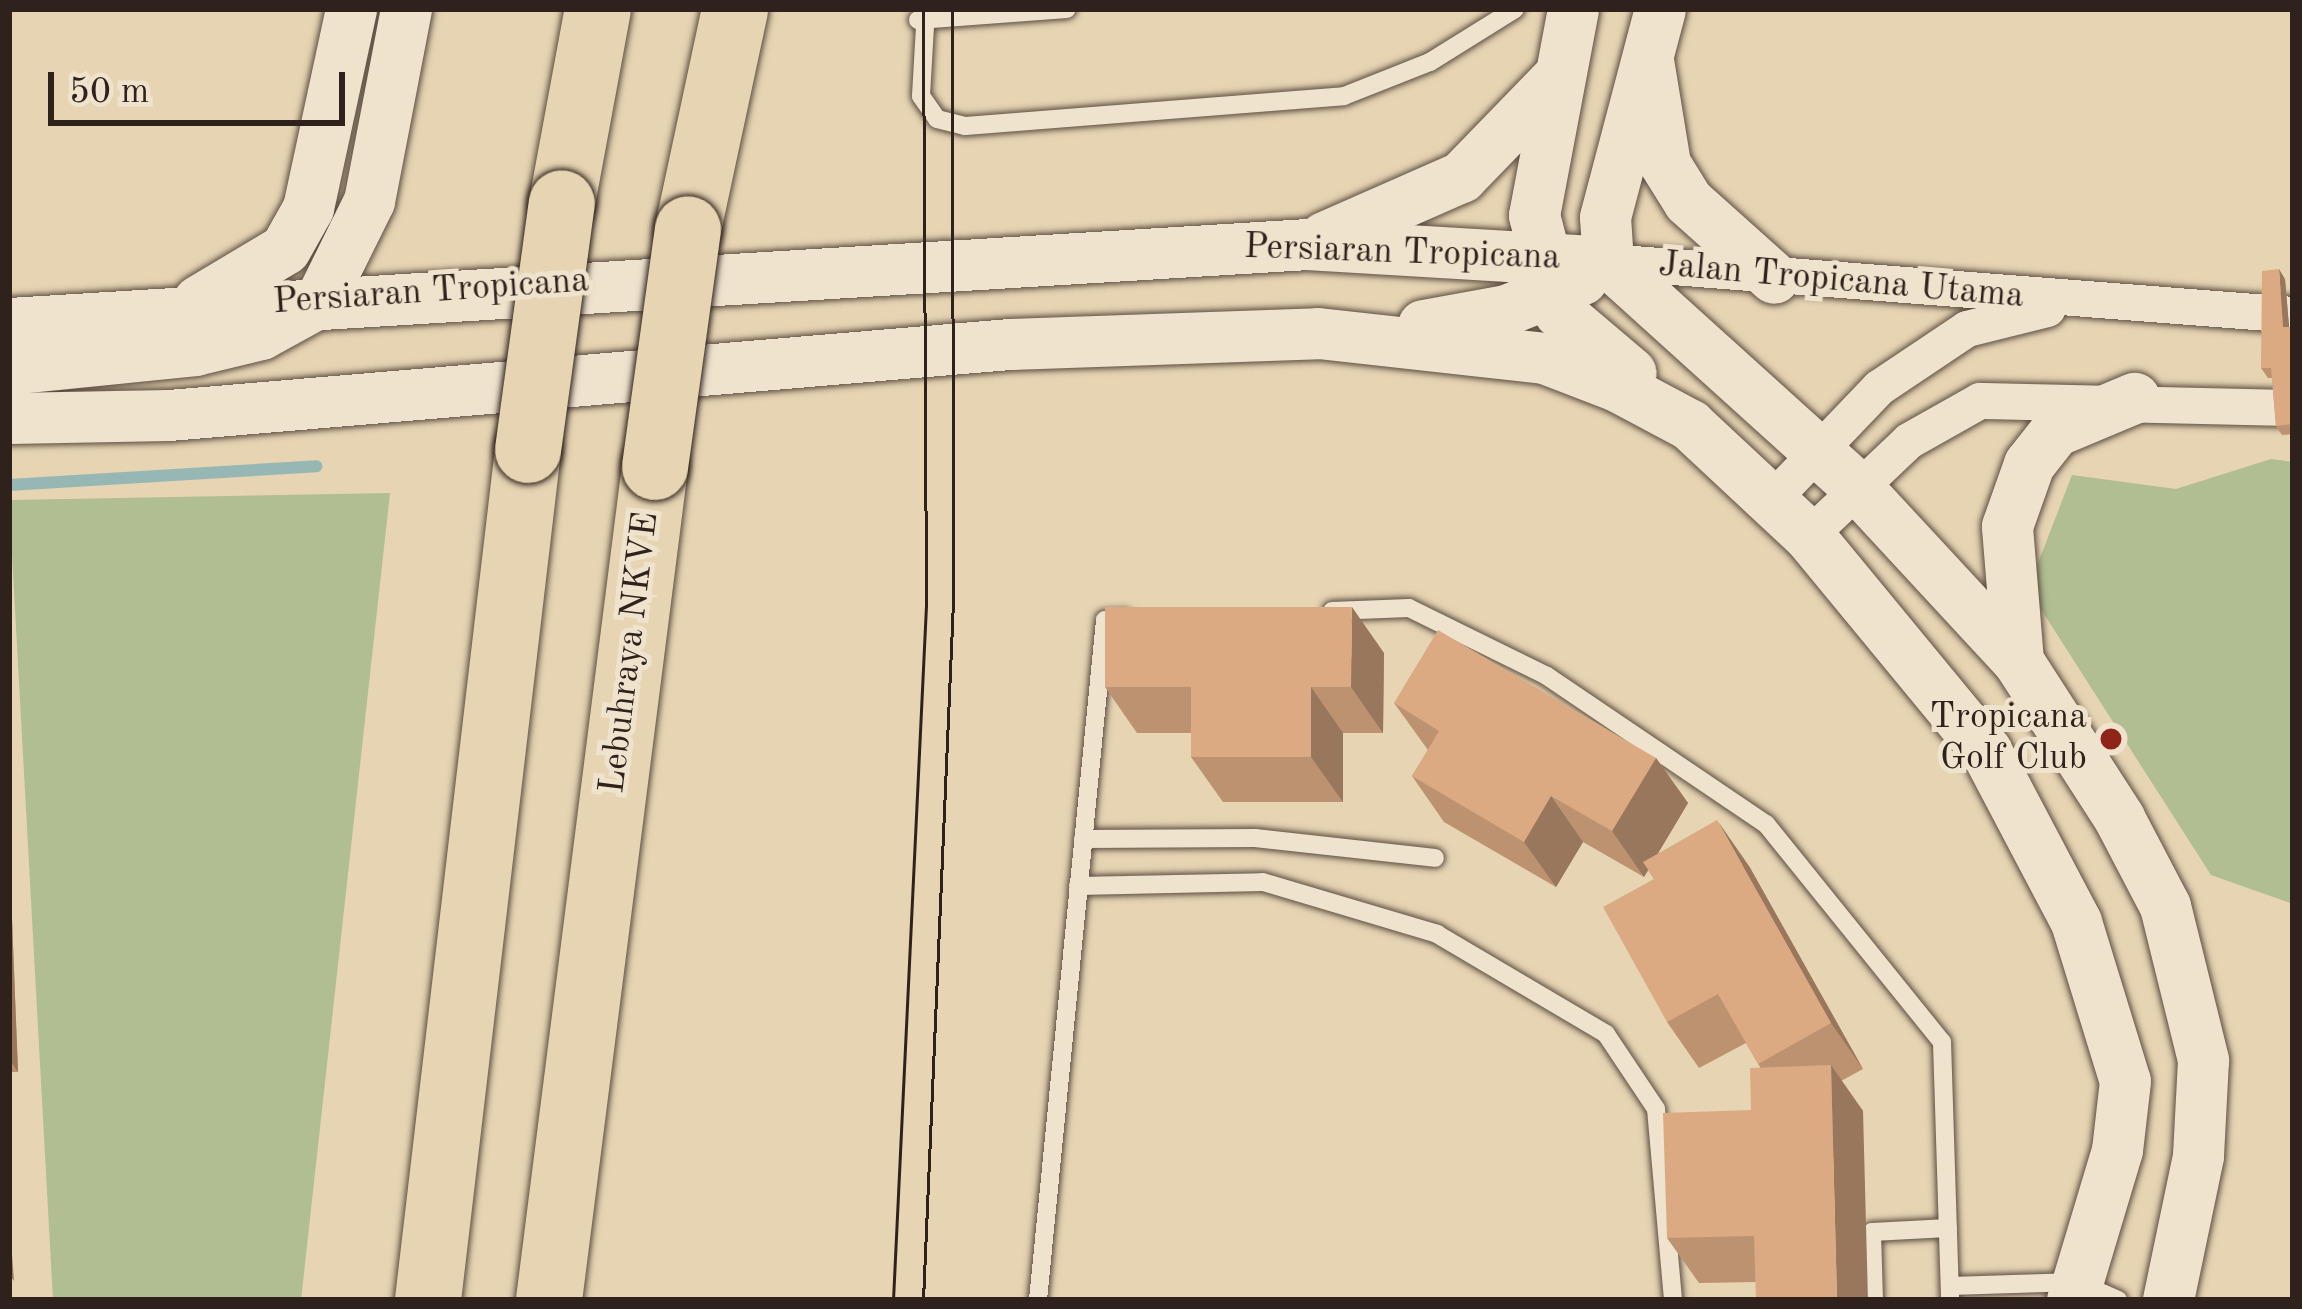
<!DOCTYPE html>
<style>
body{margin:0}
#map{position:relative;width:2302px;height:1309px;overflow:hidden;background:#e6d4b3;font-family:"Old Standard TT",serif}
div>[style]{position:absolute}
.green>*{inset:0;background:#b0be91}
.stream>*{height:12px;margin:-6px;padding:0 6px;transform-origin:6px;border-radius:6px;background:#97b7b4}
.roads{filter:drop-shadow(0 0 3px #5d4e42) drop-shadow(0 0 3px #5d4e42)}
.lane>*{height:18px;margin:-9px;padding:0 9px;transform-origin:9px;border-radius:9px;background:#efe3ce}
.street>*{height:36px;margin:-18px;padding:0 18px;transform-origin:18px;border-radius:18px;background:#efe3ce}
.secondary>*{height:51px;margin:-25.5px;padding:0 25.5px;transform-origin:25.5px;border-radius:25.5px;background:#efe3ce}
.highway>*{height:66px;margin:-33px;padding:0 33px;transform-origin:33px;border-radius:33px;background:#e6d4b3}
.tram>*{height:3px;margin:-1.5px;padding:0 1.5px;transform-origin:1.5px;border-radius:1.5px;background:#2f221c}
.bridges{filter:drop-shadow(0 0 3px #2f221c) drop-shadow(0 0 3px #2f221c)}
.highway-bridge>*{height:66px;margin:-33px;padding:0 33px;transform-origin:33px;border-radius:33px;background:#e6d4b3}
.wall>*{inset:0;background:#bc9271}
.shaded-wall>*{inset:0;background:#99775c}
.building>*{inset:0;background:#dbaa83}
.dots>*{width:33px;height:33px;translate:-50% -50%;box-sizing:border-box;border:6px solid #efe3ce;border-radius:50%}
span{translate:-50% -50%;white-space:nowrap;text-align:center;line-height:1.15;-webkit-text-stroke:10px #efe3ce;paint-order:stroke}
.street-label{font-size:36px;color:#2f221c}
.poi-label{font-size:36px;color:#2f221c}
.right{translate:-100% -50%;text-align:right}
.frame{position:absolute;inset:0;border:12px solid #2f221c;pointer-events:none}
.scale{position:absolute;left:48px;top:72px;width:297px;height:54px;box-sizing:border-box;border:6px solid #2f221c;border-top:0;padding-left:15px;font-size:36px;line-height:42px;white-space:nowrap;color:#2f221c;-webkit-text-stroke:9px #efe3ce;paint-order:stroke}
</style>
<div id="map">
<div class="green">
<i style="clip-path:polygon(2271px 459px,2293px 462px,2293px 904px,2211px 875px,2028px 589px,2072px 475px,2176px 489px)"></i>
<i style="clip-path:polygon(390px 493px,301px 1300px,53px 1300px,9px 500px)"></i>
</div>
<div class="stream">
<i style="left:9px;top:485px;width:308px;rotate:-3.5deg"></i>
</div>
<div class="roads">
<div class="lane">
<i style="left:926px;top:9px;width:87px;rotate:93.3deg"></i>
<i style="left:921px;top:96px;width:28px;rotate:55deg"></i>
<i style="left:937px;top:119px;width:29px;rotate:14deg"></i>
<i style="left:965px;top:126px;width:380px;rotate:-4.5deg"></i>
<i style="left:1344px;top:96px;width:92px;rotate:-21.6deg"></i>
<i style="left:1430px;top:62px;width:100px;rotate:-31.9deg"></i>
<i style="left:918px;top:20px;width:149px;rotate:-4.2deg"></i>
<i style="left:1332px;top:611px;width:77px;rotate:-2.2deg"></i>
<i style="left:1409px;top:608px;width:154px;rotate:26.2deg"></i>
<i style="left:1547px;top:676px;width:264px;rotate:34.1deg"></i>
<i style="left:1766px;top:824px;width:280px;rotate:51.1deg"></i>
<i style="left:1942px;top:1042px;width:258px;rotate:88.2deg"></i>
<i style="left:1083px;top:839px;width:172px;rotate:-0.3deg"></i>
<i style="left:1255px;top:838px;width:181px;rotate:6.3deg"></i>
<i style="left:1078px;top:886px;width:185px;rotate:-1.2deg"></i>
<i style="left:1263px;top:882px;width:182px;rotate:16.6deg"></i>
<i style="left:1437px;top:934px;width:196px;rotate:30.6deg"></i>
<i style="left:1606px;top:1034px;width:90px;rotate:56.3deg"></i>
<i style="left:1656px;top:1109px;width:192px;rotate:84.9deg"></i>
<i style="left:1950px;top:1286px;width:127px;rotate:-1.8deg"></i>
<i style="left:2077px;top:1282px;width:45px;rotate:23.7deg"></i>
<i style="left:1038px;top:1300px;width:683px;rotate:-84.37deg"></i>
<i style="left:1105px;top:620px;width:20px;rotate:-3deg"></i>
<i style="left:1874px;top:1300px;width:68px;rotate:-91.7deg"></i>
<i style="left:1872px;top:1232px;width:76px;rotate:-3deg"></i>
</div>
<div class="street">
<i style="left:1608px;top:262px;width:687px;rotate:4.42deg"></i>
<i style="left:1772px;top:500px;width:155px;rotate:-46.3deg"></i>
<i style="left:1879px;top:388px;width:106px;rotate:-33.8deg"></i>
<i style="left:1967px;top:329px;width:83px;rotate:-13.9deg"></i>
<i style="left:1809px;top:536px;width:138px;rotate:-43.5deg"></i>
<i style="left:1909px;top:441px;width:81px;rotate:-29.4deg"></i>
<i style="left:1980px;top:401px;width:313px;rotate:1.3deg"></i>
</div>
<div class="secondary">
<i style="left:1573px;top:9px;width:210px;rotate:100.7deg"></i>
<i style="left:1534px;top:215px;width:100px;rotate:75.5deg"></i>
<i style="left:1559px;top:312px;width:94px;rotate:40.3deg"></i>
<i style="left:1648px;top:60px;width:105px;rotate:80.7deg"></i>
<i style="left:1665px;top:164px;width:44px;rotate:58.1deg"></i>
<i style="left:1688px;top:201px;width:115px;rotate:41.8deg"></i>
<i style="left:1324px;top:237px;width:150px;rotate:-23.7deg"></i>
<i style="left:1461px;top:177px;width:136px;rotate:-45.9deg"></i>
<i style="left:1608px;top:262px;width:45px;rotate:-93.8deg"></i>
<i style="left:1605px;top:217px;width:215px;rotate:-75.2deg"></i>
<i style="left:198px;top:301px;width:101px;rotate:-30.9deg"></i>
<i style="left:285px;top:249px;width:47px;rotate:-60.7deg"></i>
<i style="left:308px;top:208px;width:204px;rotate:-77.8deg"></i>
<i style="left:9px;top:323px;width:1300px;rotate:-3.48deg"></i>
<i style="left:1307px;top:244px;width:302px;rotate:3.4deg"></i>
<i style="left:1608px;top:262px;width:333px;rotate:42.1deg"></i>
<i style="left:1855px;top:485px;width:240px;rotate:47.2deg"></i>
<i style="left:2018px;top:661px;width:187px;rotate:57.2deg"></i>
<i style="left:2119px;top:818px;width:99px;rotate:62.4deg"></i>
<i style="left:2165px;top:906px;width:159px;rotate:76.1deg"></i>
<i style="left:2203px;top:1060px;width:96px;rotate:93deg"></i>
<i style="left:2198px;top:1156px;width:147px;rotate:101.8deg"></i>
<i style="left:1423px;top:325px;width:84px;rotate:-10.2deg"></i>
<i style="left:1506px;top:310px;width:82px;rotate:-22.2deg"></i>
<i style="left:9px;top:369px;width:187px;rotate:-5.8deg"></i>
<i style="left:195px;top:350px;width:68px;rotate:-13.6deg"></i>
<i style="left:261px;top:334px;width:66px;rotate:-28.9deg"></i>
<i style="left:319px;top:302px;width:113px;rotate:-63.7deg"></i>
<i style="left:369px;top:201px;width:196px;rotate:-79.1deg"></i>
<i style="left:9px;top:418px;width:160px;rotate:-1.1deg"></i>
<i style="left:169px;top:415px;width:844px;rotate:-4.83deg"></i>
<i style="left:1010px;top:344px;width:308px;rotate:-2deg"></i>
<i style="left:1318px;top:333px;width:227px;rotate:6.3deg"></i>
<i style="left:1544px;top:358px;width:78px;rotate:21deg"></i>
<i style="left:1617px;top:386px;width:83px;rotate:28.1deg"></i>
<i style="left:1690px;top:425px;width:163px;rotate:43deg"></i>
<i style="left:1809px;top:536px;width:278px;rotate:50.5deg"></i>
<i style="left:1986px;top:751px;width:193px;rotate:62.2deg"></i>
<i style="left:2076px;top:922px;width:166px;rotate:72.9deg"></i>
<i style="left:2125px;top:1081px;width:69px;rotate:96.6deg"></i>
<i style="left:2117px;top:1150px;width:157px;rotate:106.7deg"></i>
<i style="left:2018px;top:661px;width:135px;rotate:-94.7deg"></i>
<i style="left:2007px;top:526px;width:66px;rotate:-70.5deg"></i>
<i style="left:2029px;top:464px;width:42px;rotate:-51.8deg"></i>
<i style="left:2055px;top:431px;width:86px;rotate:-22.7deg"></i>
</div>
<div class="highway">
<i style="left:562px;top:203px;width:197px;rotate:-79.5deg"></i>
<i style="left:688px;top:229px;width:225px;rotate:-77.9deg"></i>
<i style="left:428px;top:1300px;width:856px;rotate:-83.29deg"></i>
<i style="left:549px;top:1300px;width:840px;rotate:-82.75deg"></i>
</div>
</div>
<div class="tram">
<i style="left:893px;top:1300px;width:695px;rotate:-87.28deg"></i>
<i style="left:926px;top:606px;width:597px;rotate:-90.29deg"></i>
<i style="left:923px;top:1300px;width:698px;rotate:-87.54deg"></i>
<i style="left:953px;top:603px;width:594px;rotate:-90.1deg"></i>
</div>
<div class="bridges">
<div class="highway-bridge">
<i style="left:528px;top:450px;width:249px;rotate:-82.2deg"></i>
<i style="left:655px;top:467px;width:240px;rotate:-82.1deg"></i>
</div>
</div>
<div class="wall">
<i style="clip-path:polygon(2285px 279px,2289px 327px,2293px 327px,2293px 434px,2282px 435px,2276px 426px,2272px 378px,2268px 378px,2261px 368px)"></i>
<i style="clip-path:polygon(1384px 653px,1383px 733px,1343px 733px,1343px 802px,1223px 802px,1191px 757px,1191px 733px,1137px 733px,1105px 687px)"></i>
<i style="clip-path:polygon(1394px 703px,1656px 758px,1688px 803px,1658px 853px,1749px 866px,1863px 1069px,1841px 1081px,1863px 1111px,1756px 1282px,1699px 1283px,1667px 1238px,1751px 1110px,1760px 1067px,1746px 1043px,1699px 1068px,1667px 1022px,1654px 879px,1648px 870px,1644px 877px,1583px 842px,1556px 887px,1444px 822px,1412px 776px,1428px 750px)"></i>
<i style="clip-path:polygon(9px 843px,18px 1072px,9px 1072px)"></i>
</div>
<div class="shaded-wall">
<i style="clip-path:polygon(2279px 269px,2285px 279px,2290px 337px,2283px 327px)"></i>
<i style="clip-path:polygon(1352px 607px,1384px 653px,1383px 733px,1351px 687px)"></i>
<i style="clip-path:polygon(1311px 687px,1343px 733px,1343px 802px,1311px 757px)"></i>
<i style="clip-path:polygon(1656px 758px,1688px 803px,1644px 877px,1612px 831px)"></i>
<i style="clip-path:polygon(1551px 796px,1583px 842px,1556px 887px,1524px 842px)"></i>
<i style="clip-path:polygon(1717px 820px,1749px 866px,1863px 1069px,1831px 1023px)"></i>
<i style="clip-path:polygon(9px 843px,18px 1072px,9px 1059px)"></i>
<i style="clip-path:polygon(1831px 1065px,1863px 1111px,1868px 1300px,1837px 1300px)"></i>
<i style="clip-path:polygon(9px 1215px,14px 1281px,9px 1274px)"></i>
</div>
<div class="building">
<i style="clip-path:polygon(2279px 269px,2283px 327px,2293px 327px,2293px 397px,2292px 424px,2276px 426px,2271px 368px,2261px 368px,2262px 271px)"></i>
<i style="clip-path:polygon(1105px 607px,1352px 607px,1351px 687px,1311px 687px,1311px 757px,1191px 757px,1191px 687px,1105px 687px)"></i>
<i style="clip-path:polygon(1438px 630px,1656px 758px,1612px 831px,1551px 796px,1524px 842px,1412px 776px,1439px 731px,1394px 703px)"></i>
<i style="clip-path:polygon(1717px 820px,1831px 1023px,1758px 1064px,1718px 994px,1667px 1022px,1603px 907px,1654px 879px,1643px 862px)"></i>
<i style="clip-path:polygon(1831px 1065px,1837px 1300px,1756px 1300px,1754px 1236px,1667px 1238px,1663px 1113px,1751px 1110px,1750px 1068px)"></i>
</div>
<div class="dots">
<i style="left:2111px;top:739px;background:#8f2418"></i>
</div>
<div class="street-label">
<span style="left:1402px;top:254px;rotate:2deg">Persiaran Tropicana</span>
<span style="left:1841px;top:282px;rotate:5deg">Jalan Tropicana Utama</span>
<span style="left:431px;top:293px;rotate:-4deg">Persiaran Tropicana</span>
<span style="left:631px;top:653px;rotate:-83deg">Lebuhraya NKVE</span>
</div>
<div class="poi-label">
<span class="right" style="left:2087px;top:739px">Tropicana<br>Golf Club</span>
</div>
<div class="frame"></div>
<div class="scale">50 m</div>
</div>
